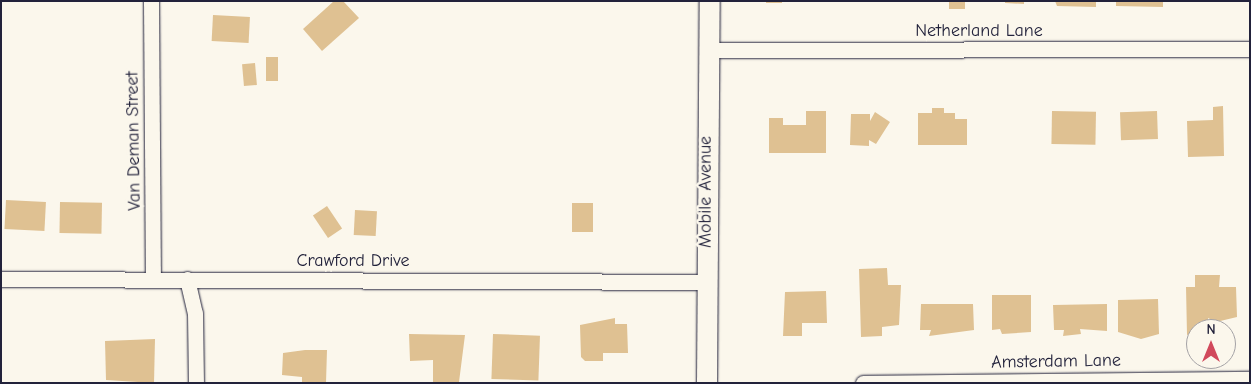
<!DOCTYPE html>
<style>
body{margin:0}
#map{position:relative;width:1251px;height:384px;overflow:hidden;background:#fbf7ec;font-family:"Comic Neue",sans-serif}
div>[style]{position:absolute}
.building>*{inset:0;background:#dfc192;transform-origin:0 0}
.roads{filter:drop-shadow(0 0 1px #22223b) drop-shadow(0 0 1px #22223b)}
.minor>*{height:15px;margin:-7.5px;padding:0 7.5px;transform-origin:7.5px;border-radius:7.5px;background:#fbf7ec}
.tertiary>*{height:20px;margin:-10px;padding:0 10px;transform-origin:10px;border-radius:10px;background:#fbf7ec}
span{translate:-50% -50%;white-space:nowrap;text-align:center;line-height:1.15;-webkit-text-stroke:5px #fbf7ec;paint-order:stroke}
.street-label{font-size:18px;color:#22223b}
.frame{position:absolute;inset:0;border:2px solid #22223b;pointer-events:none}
.north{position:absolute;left:1186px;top:319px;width:50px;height:50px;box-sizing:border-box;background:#fbf7ec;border:1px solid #a4a2a5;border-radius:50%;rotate:0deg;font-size:14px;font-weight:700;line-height:20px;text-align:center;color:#22223b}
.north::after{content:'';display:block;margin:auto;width:18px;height:22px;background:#d1495b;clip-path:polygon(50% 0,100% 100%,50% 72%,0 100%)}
</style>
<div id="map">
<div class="building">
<i style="clip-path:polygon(334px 1px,343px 1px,359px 18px,322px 51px,303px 29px)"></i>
<i style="left:766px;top:1px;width:16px;height:2px"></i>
<i style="left:949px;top:1px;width:16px;height:8px"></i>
<i style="clip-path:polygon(1005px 1px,1024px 1px,1024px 4px,1005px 3px)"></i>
<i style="clip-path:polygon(1055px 1px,1096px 1px,1096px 7px,1057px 6px)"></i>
<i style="clip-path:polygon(1116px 1px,1163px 1px,1163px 7px,1116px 6px)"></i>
<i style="left:213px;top:15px;width:37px;height:26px;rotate:3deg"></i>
<i style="left:266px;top:57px;width:12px;height:24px"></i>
<i style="left:255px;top:63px;width:22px;height:13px;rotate:85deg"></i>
<i style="clip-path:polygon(1223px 106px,1224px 156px,1188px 157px,1187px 121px,1213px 120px,1213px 107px)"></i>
<i style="clip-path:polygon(932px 108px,944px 108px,944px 113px,955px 113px,955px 119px,967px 119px,967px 145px,918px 145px,918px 113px,932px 113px)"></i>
<i style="clip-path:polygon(806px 111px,826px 111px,826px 153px,769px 153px,769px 118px,783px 118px,783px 125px,806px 125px)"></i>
<i style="left:1052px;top:111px;width:44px;height:33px;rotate:1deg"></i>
<i style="left:1157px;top:111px;width:28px;height:37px;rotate:88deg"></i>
<i style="clip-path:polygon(875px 112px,890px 122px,876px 144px,869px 140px,869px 146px,850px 145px,851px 114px,870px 114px,870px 121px)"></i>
<i style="left:6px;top:200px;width:40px;height:29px;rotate:3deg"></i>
<i style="left:60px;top:202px;width:42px;height:31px;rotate:1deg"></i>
<i style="left:593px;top:203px;width:29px;height:21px;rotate:90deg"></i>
<i style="left:327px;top:206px;width:27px;height:17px;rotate:56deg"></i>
<i style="left:355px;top:210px;width:22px;height:25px;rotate:3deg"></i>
<i style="clip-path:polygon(887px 268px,888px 285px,901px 285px,899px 325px,882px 327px,882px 336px,861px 337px,859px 269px)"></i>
<i style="clip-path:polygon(1195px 275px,1220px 275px,1219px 287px,1236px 287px,1237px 317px,1216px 322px,1208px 318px,1208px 329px,1187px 335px,1186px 287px,1195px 287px)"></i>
<i style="clip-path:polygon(826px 291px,827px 323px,802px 323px,802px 336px,783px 336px,785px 292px)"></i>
<i style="clip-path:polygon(992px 295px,1031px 295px,1031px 332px,1002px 334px,1000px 329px,992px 330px)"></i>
<i style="clip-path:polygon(1158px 299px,1159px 334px,1141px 339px,1118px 332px,1118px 300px)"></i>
<i style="clip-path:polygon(921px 304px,973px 304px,974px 330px,929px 336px,931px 330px,920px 330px)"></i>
<i style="clip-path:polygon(1107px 304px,1107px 331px,1080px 329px,1081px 334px,1063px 336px,1064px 330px,1054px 330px,1053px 305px)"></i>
<i style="clip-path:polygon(615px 318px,615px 324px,627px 324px,628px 353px,603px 353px,603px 361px,585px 361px,581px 357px,580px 325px)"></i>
<i style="clip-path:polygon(409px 334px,465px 335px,459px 382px,433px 382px,433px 360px,410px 361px)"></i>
<i style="left:493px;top:334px;width:47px;height:45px;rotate:2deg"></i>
<i style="clip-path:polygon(155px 339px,154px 383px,106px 380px,105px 341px)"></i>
<i style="clip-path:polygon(305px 350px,327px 350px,326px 383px,302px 383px,302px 377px,282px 375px,283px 353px)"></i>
</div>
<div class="roads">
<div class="minor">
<i style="left:151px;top:1px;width:278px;rotate:89.6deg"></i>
<i style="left:707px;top:50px;width:543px;rotate:-0.11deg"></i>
<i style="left:1px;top:279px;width:704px;rotate:0.24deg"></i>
<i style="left:187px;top:279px;width:35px;rotate:77deg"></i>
<i style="left:195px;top:313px;width:70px;rotate:89.2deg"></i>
<i style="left:863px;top:383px;width:387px;rotate:-0.6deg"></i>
</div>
<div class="tertiary">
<i style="left:707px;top:383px;width:382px;rotate:-89.6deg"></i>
</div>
</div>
<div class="street-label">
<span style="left:979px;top:31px">Netherland Lane</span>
<span style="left:134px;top:141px;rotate:-91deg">Van Deman Street</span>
<span style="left:706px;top:192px;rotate:-90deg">Mobile Avenue</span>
<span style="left:353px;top:261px">Crawford Drive</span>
<span style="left:1056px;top:362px;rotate:-1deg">Amsterdam Lane</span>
</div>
<div class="frame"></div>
<div class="north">N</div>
</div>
